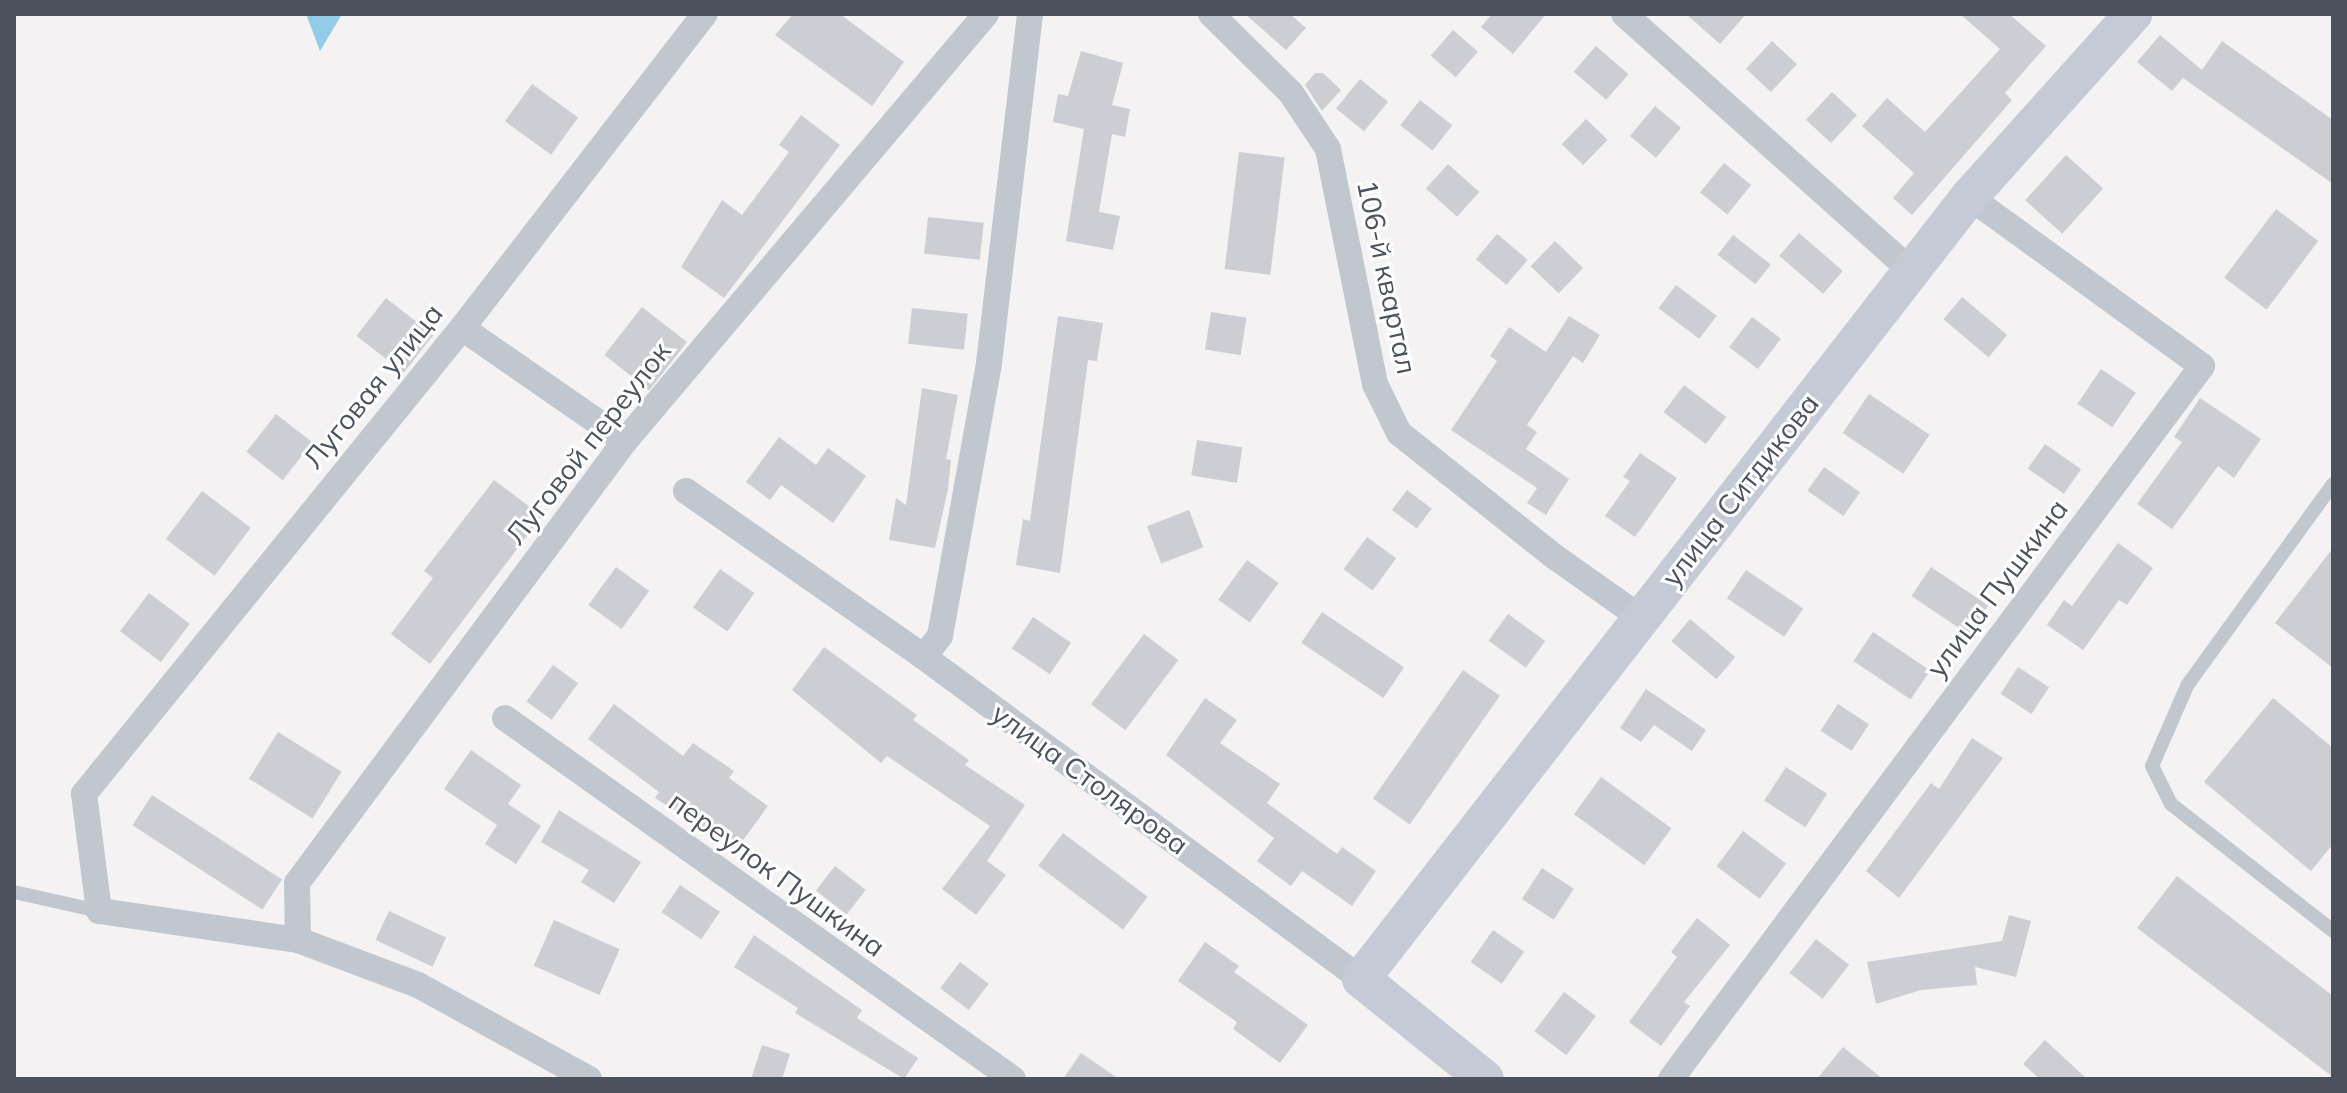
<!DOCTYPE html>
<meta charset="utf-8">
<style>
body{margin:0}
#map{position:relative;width:2347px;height:1093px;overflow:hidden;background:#f4f2f2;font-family:Mulish,sans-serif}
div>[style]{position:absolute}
.water>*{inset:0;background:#94cce8}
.building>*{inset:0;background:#ccced4;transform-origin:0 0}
.lane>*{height:14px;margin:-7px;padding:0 7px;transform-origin:7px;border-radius:7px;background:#c1c7cf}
.street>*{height:26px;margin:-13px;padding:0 13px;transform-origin:13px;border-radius:13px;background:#c1c7cf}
.secondary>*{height:38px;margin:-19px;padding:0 19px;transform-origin:19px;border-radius:19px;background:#c4cbd7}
span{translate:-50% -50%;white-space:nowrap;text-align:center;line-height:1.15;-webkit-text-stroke:6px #fff;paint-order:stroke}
.street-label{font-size:28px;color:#4b525e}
.frame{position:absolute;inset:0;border:16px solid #4b525e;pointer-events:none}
</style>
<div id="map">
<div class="water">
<i style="clip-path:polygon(306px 14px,342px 14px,320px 51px)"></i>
</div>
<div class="building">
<i style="clip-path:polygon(793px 14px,840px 14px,904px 62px,872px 106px,775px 35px)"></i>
<i style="clip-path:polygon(1245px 14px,1290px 14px,1306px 28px,1286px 50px)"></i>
<i style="clip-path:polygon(1492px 14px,1546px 14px,1513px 54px,1481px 27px)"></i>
<i style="clip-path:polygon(1686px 14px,1746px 14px,1720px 44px)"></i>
<i style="clip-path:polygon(1960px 14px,2009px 14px,2046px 46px,2005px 93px,2012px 100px,1912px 215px,1893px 198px,1914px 173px,1862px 126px,1887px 98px,1925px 132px,2000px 49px)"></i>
<i style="left:1453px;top:30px;width:33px;height:34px;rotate:41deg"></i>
<i style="clip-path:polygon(2160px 35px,2202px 70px,2222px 41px,2333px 120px,2333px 184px,2183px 78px,2172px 91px,2137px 62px)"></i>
<i style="left:1772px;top:41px;width:34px;height:38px;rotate:43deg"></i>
<i style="left:1596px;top:46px;width:43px;height:34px;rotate:41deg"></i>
<i style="clip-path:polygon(1081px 51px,1123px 63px,1112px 105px,1130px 109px,1125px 137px,1112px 134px,1099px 212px,1120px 216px,1113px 250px,1066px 241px,1084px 129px,1053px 122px,1058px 94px,1068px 96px)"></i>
<i style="clip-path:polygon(1315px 73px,1323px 73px,1341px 90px,1322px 111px,1305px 85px)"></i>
<i style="left:1360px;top:79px;width:36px;height:38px;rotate:39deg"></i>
<i style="left:532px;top:84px;width:57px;height:46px;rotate:36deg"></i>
<i style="left:1832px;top:92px;width:34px;height:38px;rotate:43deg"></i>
<i style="left:1420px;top:100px;width:41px;height:32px;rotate:38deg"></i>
<i style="left:1655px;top:106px;width:34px;height:39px;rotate:40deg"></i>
<i style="clip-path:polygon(801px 115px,840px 145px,724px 298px,681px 267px,722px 200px,742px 215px,789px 152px,779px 145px)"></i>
<i style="left:1586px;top:119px;width:30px;height:35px;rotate:44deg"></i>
<i style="left:1239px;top:152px;width:46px;height:118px;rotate:7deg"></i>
<i style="left:2066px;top:155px;width:50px;height:61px;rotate:42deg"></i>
<i style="left:1724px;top:163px;width:35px;height:38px;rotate:39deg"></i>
<i style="left:1448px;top:164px;width:42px;height:33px;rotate:42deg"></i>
<i style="left:2276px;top:209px;width:53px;height:86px;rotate:37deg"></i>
<i style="left:928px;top:217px;width:56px;height:37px;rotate:6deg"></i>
<i style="left:1799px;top:233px;width:58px;height:30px;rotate:41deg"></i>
<i style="left:1497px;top:234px;width:40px;height:33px;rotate:40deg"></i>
<i style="left:1733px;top:235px;width:48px;height:25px;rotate:38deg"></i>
<i style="left:1555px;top:241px;width:39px;height:35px;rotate:44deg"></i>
<i style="left:1676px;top:285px;width:51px;height:29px;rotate:37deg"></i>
<i style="left:1962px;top:297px;width:59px;height:29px;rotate:40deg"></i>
<i style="left:386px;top:298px;width:60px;height:48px;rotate:38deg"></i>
<i style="left:642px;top:307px;width:57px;height:61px;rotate:38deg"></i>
<i style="left:912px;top:308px;width:56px;height:36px;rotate:6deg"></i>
<i style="left:1211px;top:312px;width:36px;height:38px;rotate:9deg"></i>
<i style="clip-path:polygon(1058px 316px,1103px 323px,1097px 361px,1088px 360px,1060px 573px,1016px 565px,1023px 519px,1030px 521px)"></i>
<i style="clip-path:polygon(1569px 316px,1600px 335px,1583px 363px,1573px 356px,1527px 425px,1537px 432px,1526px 449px,1569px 479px,1546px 515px,1527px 503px,1537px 488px,1451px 430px,1497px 361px,1490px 356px,1509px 327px,1546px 352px)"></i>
<i style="left:1752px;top:317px;width:36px;height:38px;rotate:37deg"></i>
<i style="left:2101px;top:369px;width:42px;height:42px;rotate:34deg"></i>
<i style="left:1684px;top:385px;width:53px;height:34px;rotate:37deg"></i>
<i style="clip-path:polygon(922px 388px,958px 395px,946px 459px,951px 460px,948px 489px,935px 548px,889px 540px,896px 498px,906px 505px)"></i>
<i style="left:1869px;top:394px;width:73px;height:47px;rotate:34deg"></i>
<i style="clip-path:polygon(2200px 398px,2261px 439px,2234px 478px,2218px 466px,2172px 529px,2137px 504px,2182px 442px,2174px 437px)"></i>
<i style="left:276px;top:414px;width:46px;height:48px;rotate:38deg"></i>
<i style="clip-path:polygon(779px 437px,816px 465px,828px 448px,866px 476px,833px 523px,781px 485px,770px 500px,746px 482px)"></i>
<i style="left:1197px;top:440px;width:46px;height:36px;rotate:9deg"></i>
<i style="left:2045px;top:444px;width:44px;height:30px;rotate:35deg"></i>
<i style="clip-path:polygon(1640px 453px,1677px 478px,1635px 537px,1605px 516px,1630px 481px,1623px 477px)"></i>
<i style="left:1824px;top:467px;width:44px;height:29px;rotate:35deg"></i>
<i style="clip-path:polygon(494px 480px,542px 516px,430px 664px,391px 634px,433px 578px,424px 571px)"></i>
<i style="left:1407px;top:490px;width:31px;height:25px;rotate:37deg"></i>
<i style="left:202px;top:491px;width:61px;height:60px;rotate:37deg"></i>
<i style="left:1189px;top:510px;width:40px;height:45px;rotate:69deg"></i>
<i style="left:1367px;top:537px;width:36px;height:40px;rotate:36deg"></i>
<i style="clip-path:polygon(2118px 543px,2153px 568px,2127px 605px,2119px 600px,2083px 650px,2047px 625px,2064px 600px,2072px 606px)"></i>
<i style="clip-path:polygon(2333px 548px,2333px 668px,2275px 623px)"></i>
<i style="left:1247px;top:560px;width:39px;height:49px;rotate:36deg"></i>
<i style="left:616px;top:567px;width:41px;height:47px;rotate:36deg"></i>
<i style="left:1931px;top:567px;width:69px;height:35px;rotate:34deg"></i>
<i style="left:720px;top:569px;width:42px;height:47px;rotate:35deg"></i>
<i style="left:1746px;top:570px;width:69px;height:34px;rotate:34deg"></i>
<i style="left:149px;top:593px;width:51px;height:48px;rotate:37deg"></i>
<i style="left:1322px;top:612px;width:99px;height:37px;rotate:34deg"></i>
<i style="left:1508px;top:614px;width:46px;height:33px;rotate:36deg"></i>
<i style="left:1033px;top:617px;width:46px;height:38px;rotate:34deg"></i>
<i style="left:1690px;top:619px;width:59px;height:29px;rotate:40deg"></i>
<i style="left:1873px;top:632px;width:69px;height:35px;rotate:34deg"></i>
<i style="left:1144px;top:634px;width:43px;height:88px;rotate:37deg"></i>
<i style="clip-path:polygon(824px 647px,917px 715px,913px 720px,969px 760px,965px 765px,1025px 805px,987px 861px,1006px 875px,976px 915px,942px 889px,990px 826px,887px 756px,881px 763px,792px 690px)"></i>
<i style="left:553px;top:665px;width:31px;height:45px;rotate:36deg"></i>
<i style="left:2018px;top:667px;width:37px;height:32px;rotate:33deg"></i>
<i style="left:1463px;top:670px;width:45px;height:157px;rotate:35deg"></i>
<i style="clip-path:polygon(1646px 689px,1706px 730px,1692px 751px,1654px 725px,1641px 742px,1620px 728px)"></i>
<i style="clip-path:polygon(1205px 698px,1237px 720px,1220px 743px,1280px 784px,1267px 803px,1337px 854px,1342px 847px,1376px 871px,1352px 906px,1302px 871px,1291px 886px,1257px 861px,1274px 838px,1166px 755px)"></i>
<i style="clip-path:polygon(2273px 698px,2333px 748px,2333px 844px,2311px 871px,2204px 782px)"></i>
<i style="clip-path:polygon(614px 704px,683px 756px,693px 743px,734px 771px,729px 778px,768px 806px,736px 850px,655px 798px,659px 792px,588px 739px)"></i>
<i style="left:1838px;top:704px;width:37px;height:32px;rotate:33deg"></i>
<i style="left:278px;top:732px;width:75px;height:55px;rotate:32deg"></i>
<i style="clip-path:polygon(1972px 738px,2003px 758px,1899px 898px,1866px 871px,1931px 783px,1939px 789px)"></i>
<i style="clip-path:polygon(471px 750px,521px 785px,508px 804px,541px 826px,516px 864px,485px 844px,497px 825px,444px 789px)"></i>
<i style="left:1786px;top:767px;width:49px;height:40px;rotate:33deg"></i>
<i style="left:1601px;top:777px;width:87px;height:46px;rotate:36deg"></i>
<i style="left:152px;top:795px;width:155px;height:36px;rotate:33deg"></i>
<i style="clip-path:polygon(559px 810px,641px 862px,614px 903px,581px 882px,589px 870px,541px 842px)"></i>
<i style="left:1743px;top:831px;width:54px;height:44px;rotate:37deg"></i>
<i style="left:1063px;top:833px;width:106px;height:41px;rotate:37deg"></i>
<i style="left:835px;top:866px;width:39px;height:31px;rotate:38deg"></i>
<i style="left:1542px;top:868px;width:38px;height:37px;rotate:33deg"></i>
<i style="clip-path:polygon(2177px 876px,2333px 996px,2333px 1077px,2137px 928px)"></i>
<i style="left:680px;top:885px;width:48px;height:33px;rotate:34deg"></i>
<i style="left:389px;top:911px;width:63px;height:32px;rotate:25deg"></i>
<i style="clip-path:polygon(2009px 915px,2031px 921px,2016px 977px,1975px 967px,1977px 985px,1921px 990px,1876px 1004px,1867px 962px,2002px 941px)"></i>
<i style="clip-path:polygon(1697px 918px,1730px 945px,1684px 1002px,1690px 1006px,1661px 1046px,1629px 1022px,1677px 957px,1671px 952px)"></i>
<i style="left:554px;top:920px;width:72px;height:50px;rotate:24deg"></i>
<i style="left:1493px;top:930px;width:38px;height:39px;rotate:35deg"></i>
<i style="clip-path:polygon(754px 935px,862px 1010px,857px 1018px,918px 1058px,904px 1079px,795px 1013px,798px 1008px,734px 967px)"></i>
<i style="left:1816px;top:939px;width:42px;height:43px;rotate:38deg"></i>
<i style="clip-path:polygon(1205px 942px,1239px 966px,1234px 972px,1308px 1025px,1280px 1063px,1233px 1029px,1237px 1022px,1178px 981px)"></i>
<i style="left:960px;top:962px;width:36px;height:33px;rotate:37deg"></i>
<i style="left:1564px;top:992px;width:40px;height:49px;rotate:37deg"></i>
<i style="clip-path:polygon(2045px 1040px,2087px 1079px,2040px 1079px,2023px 1064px)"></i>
<i style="clip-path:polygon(762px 1045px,790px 1054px,782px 1079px,751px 1079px)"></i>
<i style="clip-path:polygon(1843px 1047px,1883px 1079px,1817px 1079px)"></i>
<i style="clip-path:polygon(1081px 1053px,1119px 1079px,1063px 1079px)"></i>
</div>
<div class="lane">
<i style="left:2333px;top:484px;width:249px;rotate:125.9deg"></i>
<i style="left:2187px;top:686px;width:87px;rotate:113.6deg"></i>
<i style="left:2152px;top:766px;width:42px;rotate:63.4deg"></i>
<i style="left:2171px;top:804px;width:206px;rotate:38.1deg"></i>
<i style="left:14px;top:892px;width:87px;rotate:12.6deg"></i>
</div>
<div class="street">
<i style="left:1211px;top:14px;width:112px;rotate:44.6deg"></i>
<i style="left:1291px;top:93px;width:67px;rotate:56.5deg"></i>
<i style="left:1328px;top:149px;width:240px;rotate:78.7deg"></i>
<i style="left:1375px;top:384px;width:55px;rotate:63.9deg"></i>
<i style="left:1399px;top:433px;width:199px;rotate:38.5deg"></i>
<i style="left:1555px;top:557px;width:105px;rotate:35.3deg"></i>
<i style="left:1624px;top:14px;width:385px;rotate:41.8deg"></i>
<i style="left:462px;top:328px;width:198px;rotate:34.7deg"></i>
<i style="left:686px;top:491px;width:290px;rotate:34.9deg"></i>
<i style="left:924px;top:657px;width:543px;rotate:36.38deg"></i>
<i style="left:924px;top:657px;width:26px;rotate:-53deg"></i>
<i style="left:940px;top:636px;width:277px;rotate:-79.8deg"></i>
<i style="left:989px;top:363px;width:351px;rotate:-83.3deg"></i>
<i style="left:505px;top:718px;width:623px;rotate:35.4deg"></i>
<i style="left:298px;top:940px;width:57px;rotate:-91deg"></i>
<i style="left:297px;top:883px;width:550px;rotate:-53.42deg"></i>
<i style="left:625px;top:441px;width:559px;rotate:-49.79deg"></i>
<i style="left:589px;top:1079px;width:195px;rotate:-151.2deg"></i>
<i style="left:418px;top:985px;width:128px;rotate:-159.4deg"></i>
<i style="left:298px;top:940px;width:201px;rotate:-171.7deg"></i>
<i style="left:99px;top:911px;width:118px;rotate:-97.3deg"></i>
<i style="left:84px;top:794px;width:600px;rotate:-50.95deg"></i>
<i style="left:462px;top:328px;width:397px;rotate:-52.3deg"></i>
<i style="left:1671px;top:1079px;width:889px;rotate:-53.32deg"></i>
<i style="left:2202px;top:366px;width:288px;rotate:-144deg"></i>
</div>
<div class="secondary">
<i style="left:1485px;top:1079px;width:159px;rotate:-141.1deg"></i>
<i style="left:1361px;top:979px;width:991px;rotate:-52.14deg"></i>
<i style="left:1969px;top:197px;width:246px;rotate:-48.1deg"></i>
</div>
<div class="street-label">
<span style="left:1387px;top:277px;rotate:78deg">106-й квартал</span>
<span style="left:373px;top:386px;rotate:-51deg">Луговая улица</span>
<span style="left:588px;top:443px;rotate:-52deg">Луговой переулок</span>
<span style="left:1740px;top:490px;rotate:-52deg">улица Ситдикова</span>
<span style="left:1997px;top:588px;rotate:-53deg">улица Пушкина</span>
<span style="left:1090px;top:779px;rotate:36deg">улица Столярова</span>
<span style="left:777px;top:874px;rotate:36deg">переулок Пушкина</span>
</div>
<div class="frame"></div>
</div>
